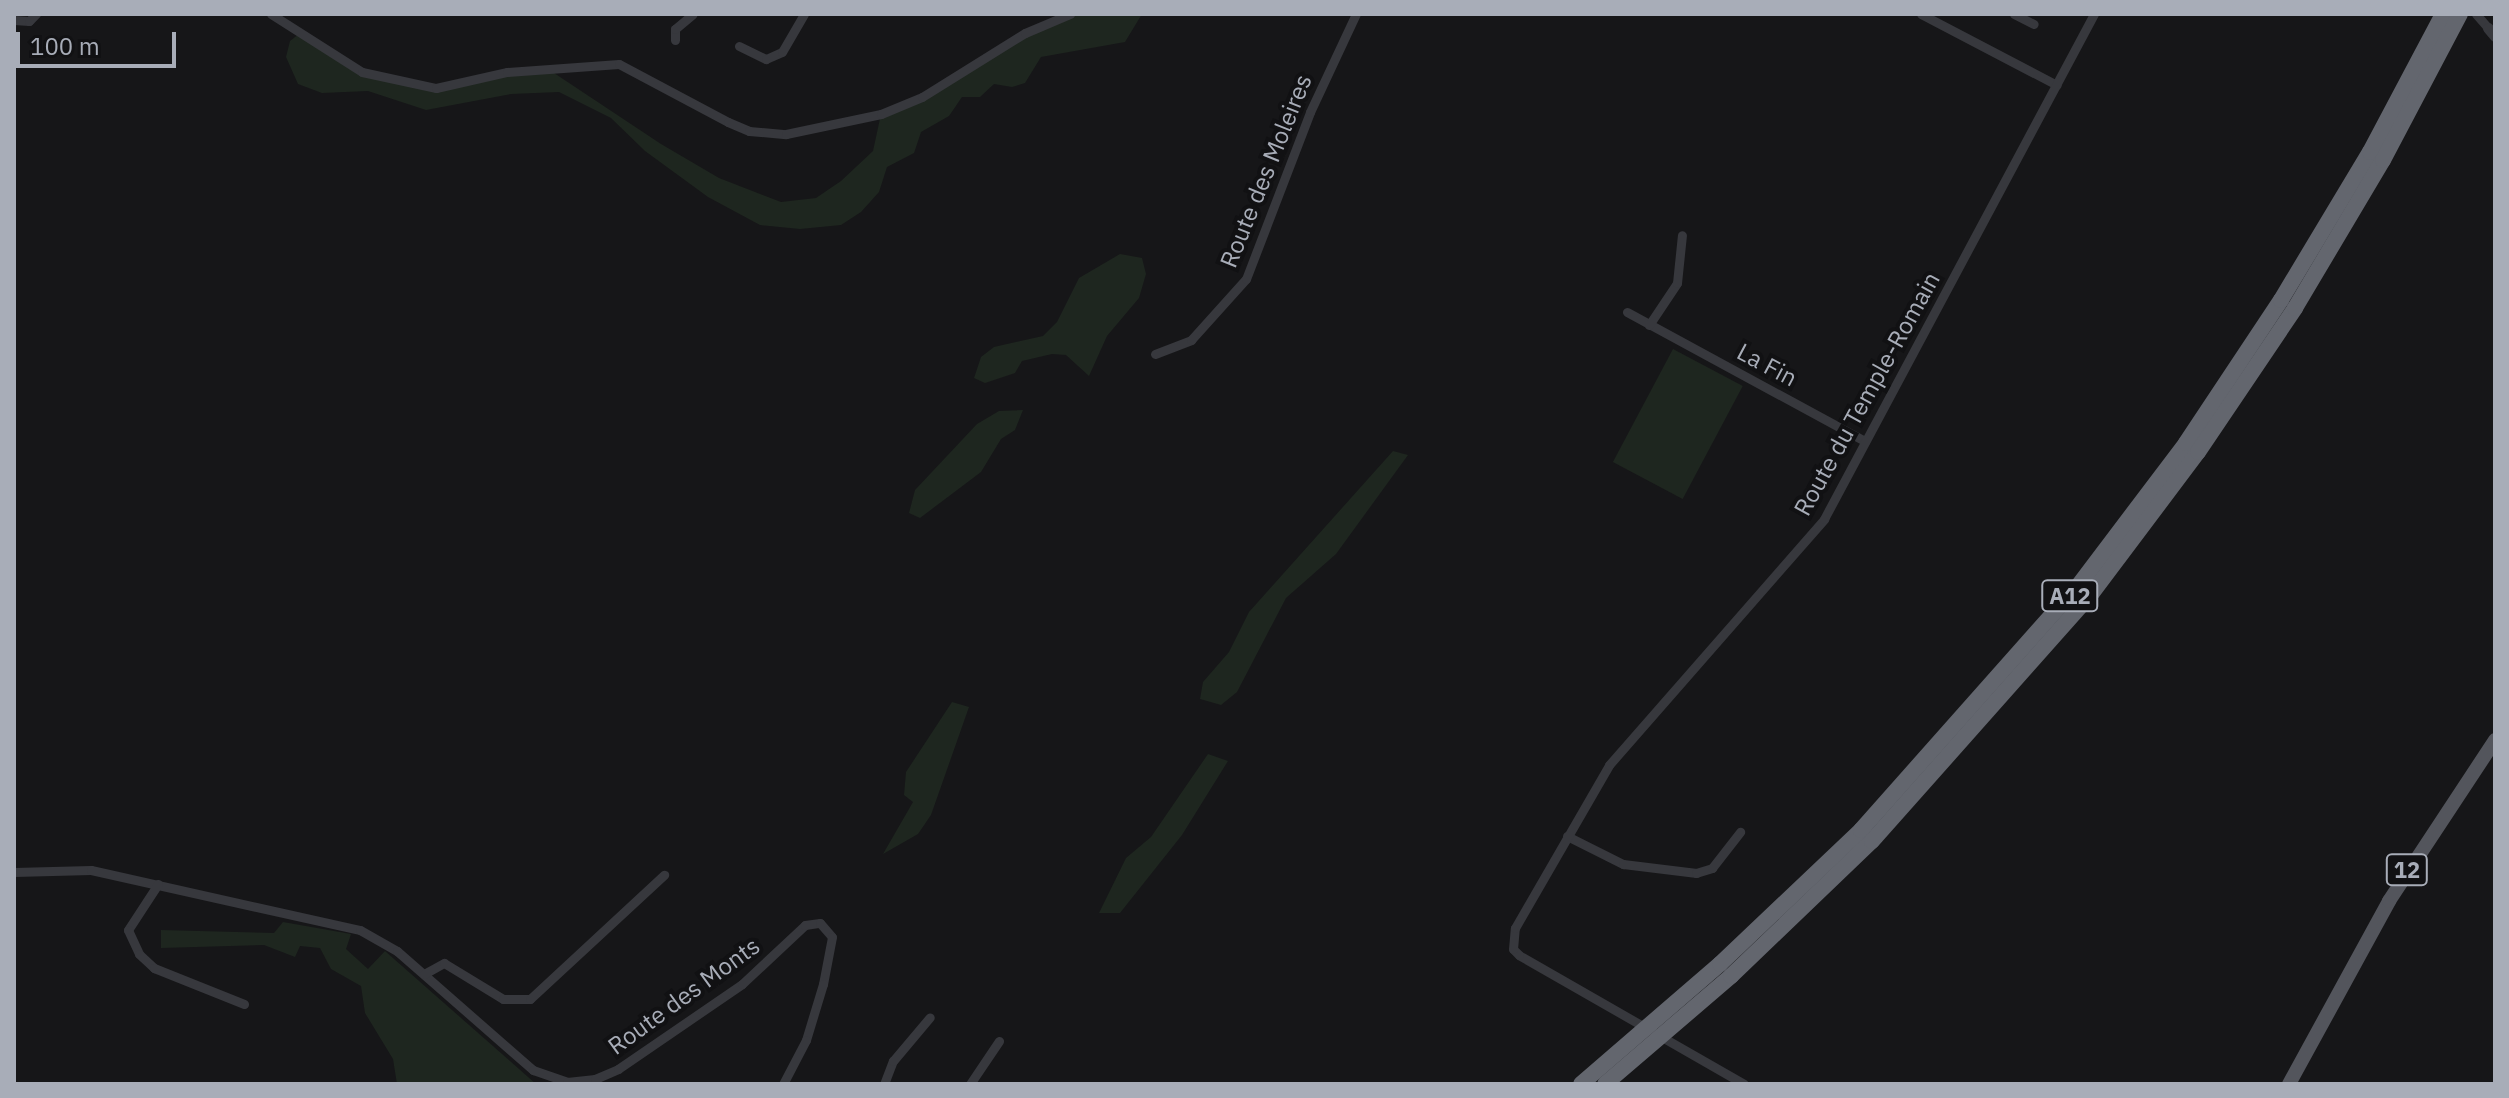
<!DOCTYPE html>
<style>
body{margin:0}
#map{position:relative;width:2509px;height:1098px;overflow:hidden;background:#161618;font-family:"IBM Plex Sans",sans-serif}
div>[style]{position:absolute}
.green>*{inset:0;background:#1e261f;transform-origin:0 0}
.minor>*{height:9px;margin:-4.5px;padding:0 4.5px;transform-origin:4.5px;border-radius:4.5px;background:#37383d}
.tertiary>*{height:11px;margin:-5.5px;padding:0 5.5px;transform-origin:5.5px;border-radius:5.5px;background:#37383d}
.primary>*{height:14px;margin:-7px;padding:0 7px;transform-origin:7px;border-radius:7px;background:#53555c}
.motorway>*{height:16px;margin:-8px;padding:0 8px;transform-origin:8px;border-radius:8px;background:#63666e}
span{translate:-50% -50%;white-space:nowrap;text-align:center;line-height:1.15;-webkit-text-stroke:8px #111113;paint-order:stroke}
.shield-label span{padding:2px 6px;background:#111113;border:2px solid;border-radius:6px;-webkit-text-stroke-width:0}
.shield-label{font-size:22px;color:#a8adb8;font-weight:700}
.street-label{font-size:24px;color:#a8adb8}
.frame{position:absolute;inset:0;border:16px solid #a8adb8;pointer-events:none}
.scale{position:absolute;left:16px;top:32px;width:160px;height:36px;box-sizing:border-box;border:4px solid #a8adb8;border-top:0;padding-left:10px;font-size:24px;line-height:28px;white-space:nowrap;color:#a8adb8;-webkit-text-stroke:6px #111113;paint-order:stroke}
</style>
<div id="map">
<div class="green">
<i style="clip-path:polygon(1071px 14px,1142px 14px,1125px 42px,1041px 57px,1025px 83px,1012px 87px,994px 84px,980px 97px,962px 97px,949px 116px,921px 132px,914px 153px,887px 167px,879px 192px,861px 212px,841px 225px,800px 229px,760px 225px,708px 197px,645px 151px,611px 118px,559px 92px,511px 94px,426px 110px,368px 91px,322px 93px,298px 84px,286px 57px,290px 41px,299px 34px,362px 72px,436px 88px,545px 67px,661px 144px,719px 178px,781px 202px,816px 198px,841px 181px,873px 151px,881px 114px,922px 97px,1022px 35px)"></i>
<i style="clip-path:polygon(1120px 254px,1142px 258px,1146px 274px,1139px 298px,1107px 336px,1089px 376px,1066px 355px,1052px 354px,1022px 361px,1015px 373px,985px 383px,974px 378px,981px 357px,994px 347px,1043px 336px,1057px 322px,1079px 278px)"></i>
<i style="left:1673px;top:349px;width:79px;height:128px;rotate:28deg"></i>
<i style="clip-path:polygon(1023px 410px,1015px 430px,1001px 439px,981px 472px,920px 518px,909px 513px,915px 490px,977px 424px,999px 411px)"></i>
<i style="clip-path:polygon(1393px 451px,1408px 455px,1336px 554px,1286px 598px,1237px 692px,1221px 705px,1200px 699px,1203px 682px,1229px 652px,1249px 612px)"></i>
<i style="clip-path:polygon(952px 702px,969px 707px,931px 815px,918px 834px,883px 854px,913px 802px,904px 795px,906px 772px)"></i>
<i style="clip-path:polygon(1208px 754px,1228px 761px,1182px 835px,1120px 913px,1099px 913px,1126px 858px,1151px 837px)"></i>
<i style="clip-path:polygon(283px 922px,351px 934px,346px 949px,368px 969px,385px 951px,536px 1084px,397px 1084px,393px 1059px,365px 1013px,361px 986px,331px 969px,320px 948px,300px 946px,295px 957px,264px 945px,161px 948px,161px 930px,274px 933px)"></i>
</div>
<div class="minor">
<i style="left:271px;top:14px;width:108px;rotate:32.5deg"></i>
<i style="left:362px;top:72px;width:76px;rotate:12.2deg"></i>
<i style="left:436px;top:88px;width:73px;rotate:-12.7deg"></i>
<i style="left:507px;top:72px;width:112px;rotate:-4.1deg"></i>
<i style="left:619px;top:64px;width:123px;rotate:28deg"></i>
<i style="left:728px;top:122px;width:23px;rotate:23deg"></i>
<i style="left:749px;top:131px;width:37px;rotate:5deg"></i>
<i style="left:786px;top:134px;width:97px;rotate:-11.9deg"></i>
<i style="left:881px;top:114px;width:44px;rotate:-22.5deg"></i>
<i style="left:922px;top:97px;width:121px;rotate:-31.9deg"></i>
<i style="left:1025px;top:33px;width:49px;rotate:-22.9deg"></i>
<i style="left:1921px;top:14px;width:153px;rotate:27.6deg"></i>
<i style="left:2014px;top:14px;width:22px;rotate:27deg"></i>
<i style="left:2476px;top:14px;width:18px;rotate:49deg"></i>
<i style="left:14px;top:20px;width:15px;rotate:4deg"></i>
<i style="left:29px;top:21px;width:10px;rotate:-45deg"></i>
<i style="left:675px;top:40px;width:11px;rotate:-90deg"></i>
<i style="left:675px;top:29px;width:23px;rotate:-40deg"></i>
<i style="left:739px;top:46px;width:30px;rotate:26deg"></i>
<i style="left:766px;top:59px;width:17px;rotate:-24deg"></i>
<i style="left:782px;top:52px;width:44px;rotate:-59.9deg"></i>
<i style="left:1627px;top:312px;width:271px;rotate:28.5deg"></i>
<i style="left:1649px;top:325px;width:50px;rotate:-56.3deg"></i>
<i style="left:1677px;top:283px;width:48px;rotate:-84.1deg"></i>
<i style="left:1155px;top:354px;width:39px;rotate:-21deg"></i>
<i style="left:1191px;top:340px;width:82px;rotate:-48deg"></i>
<i style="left:1246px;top:279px;width:179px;rotate:-69deg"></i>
<i style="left:1310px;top:112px;width:108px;rotate:-64.9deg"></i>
<i style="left:1567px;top:836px;width:63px;rotate:26.6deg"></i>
<i style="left:1623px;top:864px;width:74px;rotate:7deg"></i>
<i style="left:1696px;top:873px;width:17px;rotate:-17deg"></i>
<i style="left:1712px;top:868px;width:46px;rotate:-52.1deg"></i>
<i style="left:14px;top:872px;width:77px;rotate:-1.5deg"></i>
<i style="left:91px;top:870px;width:276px;rotate:12.6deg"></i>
<i style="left:360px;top:930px;width:43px;rotate:29.6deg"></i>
<i style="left:397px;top:951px;width:181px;rotate:41.2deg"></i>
<i style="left:533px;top:1070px;width:36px;rotate:19deg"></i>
<i style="left:567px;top:1082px;width:28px;rotate:-6deg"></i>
<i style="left:595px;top:1079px;width:25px;rotate:-23deg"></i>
<i style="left:618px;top:1069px;width:150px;rotate:-34.4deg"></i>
<i style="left:742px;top:984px;width:86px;rotate:-43.1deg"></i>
<i style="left:805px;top:925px;width:15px;rotate:-8deg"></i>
<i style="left:820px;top:923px;width:18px;rotate:49deg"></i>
<i style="left:832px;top:937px;width:48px;rotate:100.8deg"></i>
<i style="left:823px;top:984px;width:59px;rotate:106.9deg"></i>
<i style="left:806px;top:1040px;width:50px;rotate:117.6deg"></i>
<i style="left:158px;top:884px;width:55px;rotate:123.1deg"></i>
<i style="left:128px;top:930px;width:26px;rotate:65deg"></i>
<i style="left:139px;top:954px;width:21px;rotate:43deg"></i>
<i style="left:154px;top:968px;width:97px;rotate:21.8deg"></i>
<i style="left:424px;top:974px;width:23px;rotate:-29deg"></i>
<i style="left:444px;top:963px;width:69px;rotate:31.4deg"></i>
<i style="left:503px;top:999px;width:27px"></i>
<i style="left:530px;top:999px;width:183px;rotate:-42.8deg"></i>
<i style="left:884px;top:1084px;width:25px;rotate:-69deg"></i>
<i style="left:893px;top:1061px;width:57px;rotate:-49.9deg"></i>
<i style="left:970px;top:1084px;width:52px;rotate:-56deg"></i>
<i style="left:1744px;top:1084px;width:259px;rotate:-150.2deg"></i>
<i style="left:1519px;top:955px;width:8px;rotate:-135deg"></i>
<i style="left:1513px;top:949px;width:21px;rotate:-85deg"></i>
<i style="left:1515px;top:928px;width:188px;rotate:-60deg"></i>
<i style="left:1609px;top:765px;width:327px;rotate:-48.8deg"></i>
<i style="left:1824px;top:519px;width:573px;rotate:-61.87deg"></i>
</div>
<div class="tertiary">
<i style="left:2488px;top:28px;width:11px;rotate:49deg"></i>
</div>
<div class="primary">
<i style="left:2289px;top:1084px;width:209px;rotate:-61.3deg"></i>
<i style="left:2389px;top:901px;width:193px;rotate:-56.6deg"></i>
</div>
<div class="motorway">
<i style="left:1581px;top:1084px;width:184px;rotate:-40.8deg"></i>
<i style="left:1720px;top:964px;width:195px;rotate:-43.5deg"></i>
<i style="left:1861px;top:830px;width:327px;rotate:-48.4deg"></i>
<i style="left:2078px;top:586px;width:179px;rotate:-52.9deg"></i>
<i style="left:2186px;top:443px;width:172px;rotate:-56.4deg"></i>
<i style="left:2281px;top:300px;width:173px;rotate:-59deg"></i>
<i style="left:2370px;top:152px;width:156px;rotate:-62.1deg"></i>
<i style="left:1605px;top:1084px;width:166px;rotate:-40.6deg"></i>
<i style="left:1731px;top:976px;width:195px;rotate:-43.8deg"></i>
<i style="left:1872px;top:841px;width:327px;rotate:-48.4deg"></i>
<i style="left:2089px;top:597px;width:181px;rotate:-53.1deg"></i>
<i style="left:2198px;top:452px;width:174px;rotate:-56deg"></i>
<i style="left:2295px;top:308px;width:172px;rotate:-59.3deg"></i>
<i style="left:2383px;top:160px;width:165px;rotate:-62.2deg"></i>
</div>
<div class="shield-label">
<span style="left:2070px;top:596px">A12</span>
<span style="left:2407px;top:870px">12</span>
</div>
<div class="street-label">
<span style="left:1266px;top:171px;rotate:-68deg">Route des Moleires</span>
<span style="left:1767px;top:365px;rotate:28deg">La Fin</span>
<span style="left:1867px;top:394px;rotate:-61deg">Route du Temple-Romain</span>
<span style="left:684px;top:996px;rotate:-36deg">Route des Monts</span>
</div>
<div class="frame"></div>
<div class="scale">100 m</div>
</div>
